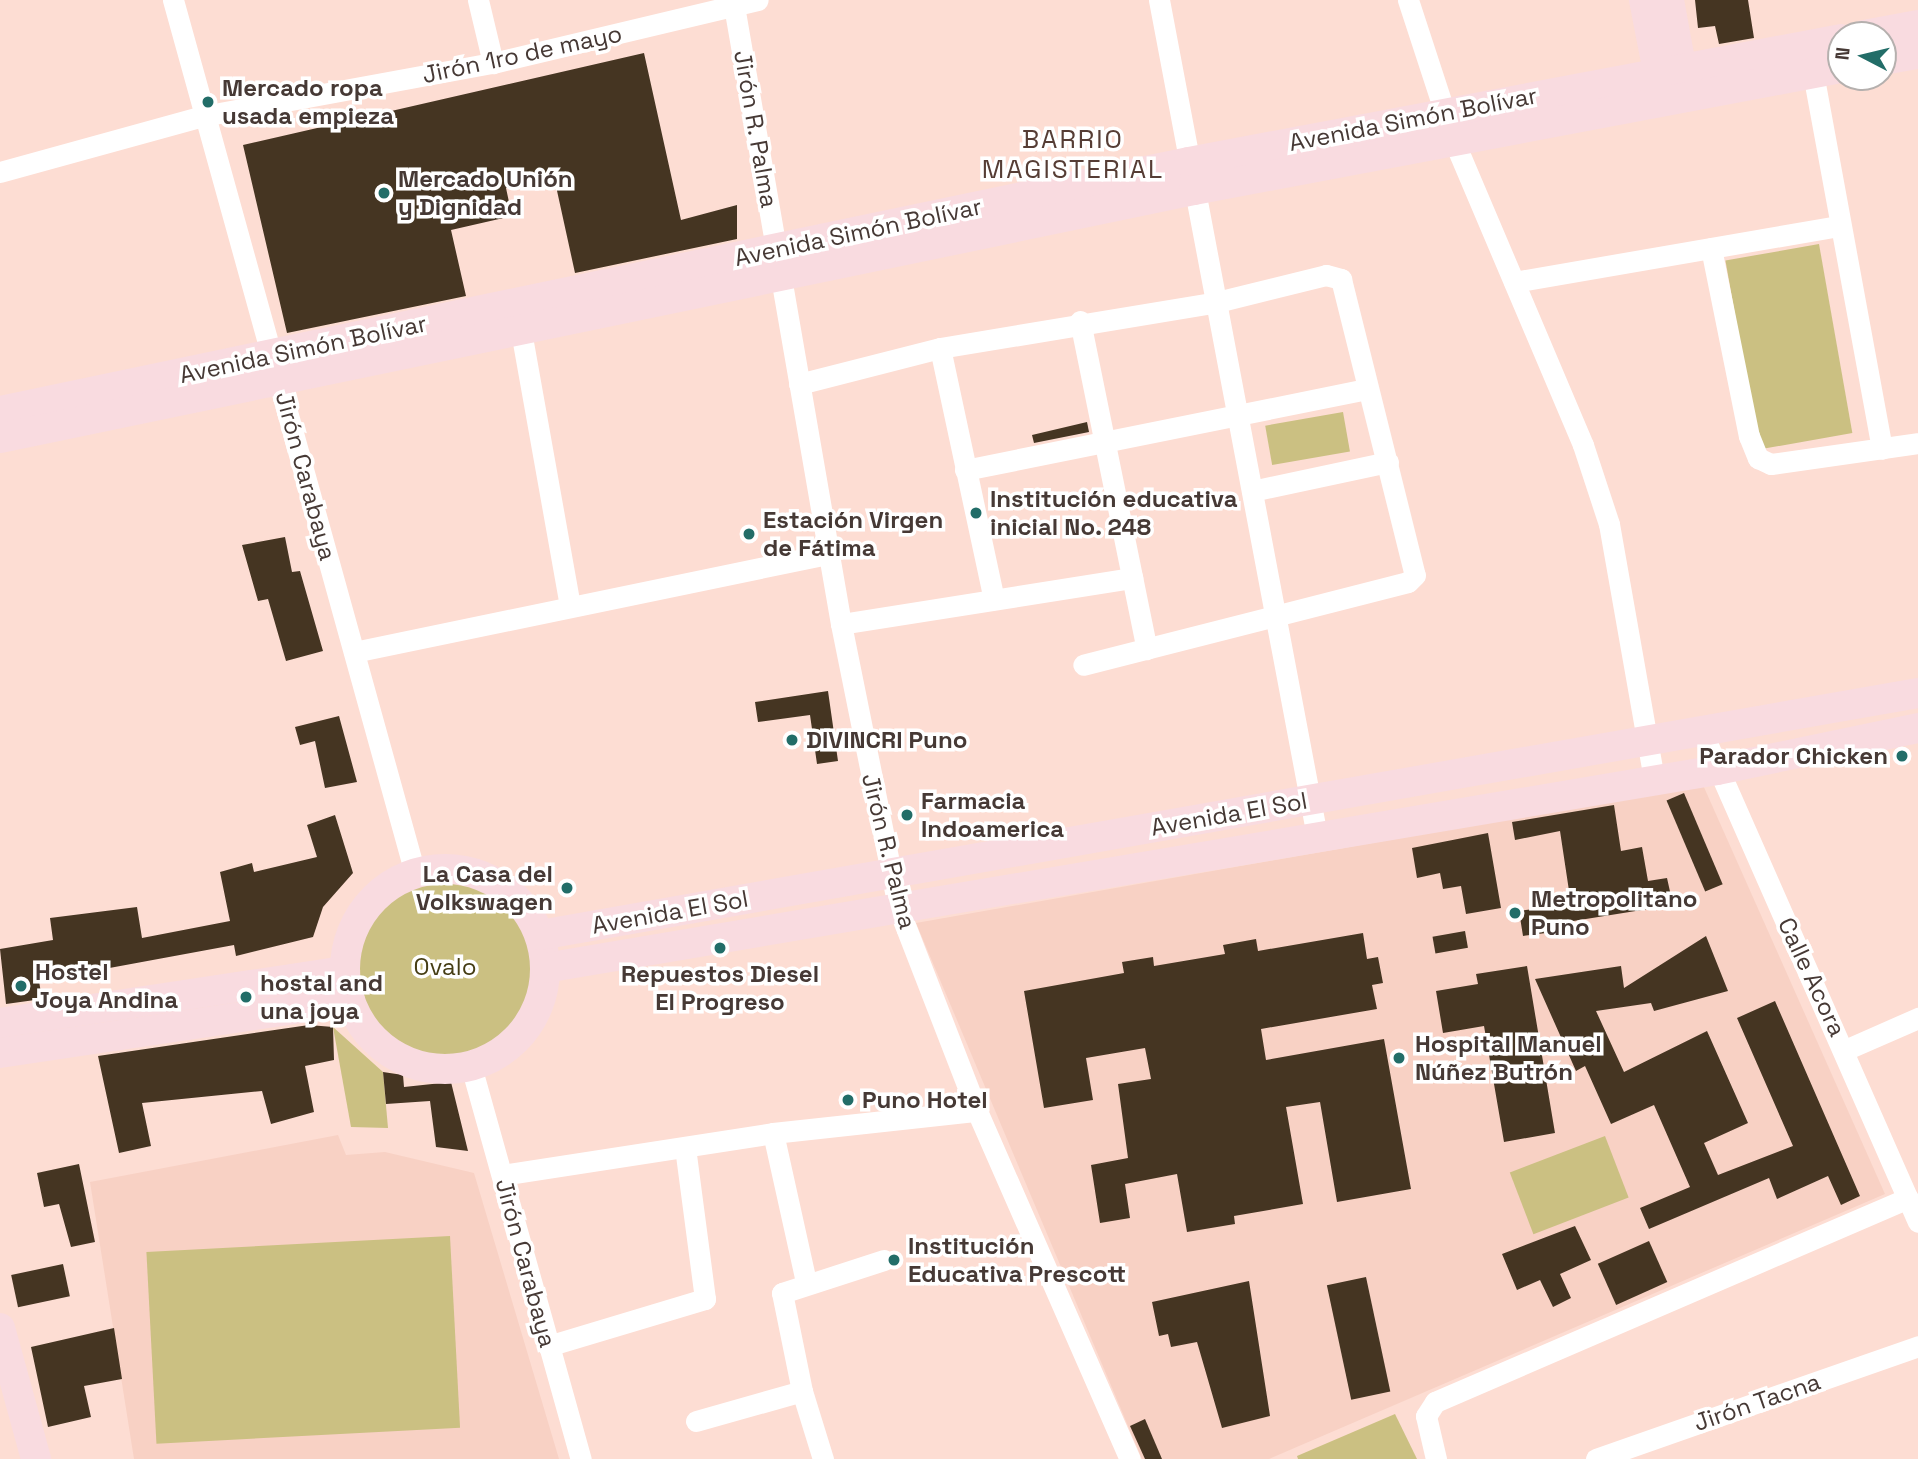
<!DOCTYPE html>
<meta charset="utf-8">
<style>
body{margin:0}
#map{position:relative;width:1918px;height:1459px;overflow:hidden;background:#fdddd3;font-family:"Space Grotesk",sans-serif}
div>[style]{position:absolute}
.built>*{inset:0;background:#f8d1c4}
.green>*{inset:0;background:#cbc082;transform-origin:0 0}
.round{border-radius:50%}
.building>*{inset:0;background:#453522;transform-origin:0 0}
.street>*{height:21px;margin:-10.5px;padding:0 10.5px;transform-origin:10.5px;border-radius:10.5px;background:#fff}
.secondary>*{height:30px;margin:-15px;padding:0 15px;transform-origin:15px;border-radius:15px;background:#f9dbe0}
.secondary>.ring{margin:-15px;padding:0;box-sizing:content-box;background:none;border:30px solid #f9dbe0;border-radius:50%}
.dots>*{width:19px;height:19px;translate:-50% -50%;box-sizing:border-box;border:4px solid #fff;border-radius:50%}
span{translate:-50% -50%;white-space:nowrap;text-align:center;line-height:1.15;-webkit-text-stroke:7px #fff;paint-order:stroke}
.street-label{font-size:24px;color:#463935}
.poi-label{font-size:24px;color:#463935;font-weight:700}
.left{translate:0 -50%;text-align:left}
.right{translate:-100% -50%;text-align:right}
.park-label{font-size:24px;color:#453d14}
.neighbourhood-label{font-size:26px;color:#563d35;letter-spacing:2px}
.north{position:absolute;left:1827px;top:21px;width:70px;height:70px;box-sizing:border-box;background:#fff;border:2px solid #b5b0ae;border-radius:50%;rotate:277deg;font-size:19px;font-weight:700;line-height:28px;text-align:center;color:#463935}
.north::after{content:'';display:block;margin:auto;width:24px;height:32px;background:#226d68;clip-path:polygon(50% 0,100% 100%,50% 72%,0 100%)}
</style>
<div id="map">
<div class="built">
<i style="clip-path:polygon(1703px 785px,1885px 1194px,1269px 1459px,1142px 1459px,916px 923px)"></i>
<i style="clip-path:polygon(338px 1135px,346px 1155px,385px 1152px,474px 1173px,559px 1459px,134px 1459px,90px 1182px)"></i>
</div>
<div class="green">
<i style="left:1819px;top:244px;width:192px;height:95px;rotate:80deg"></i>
<i style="left:1343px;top:412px;width:40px;height:79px;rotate:80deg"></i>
<i class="round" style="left:356px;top:879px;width:178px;height:178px"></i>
<i style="clip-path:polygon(333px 1027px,383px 1072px,388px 1128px,351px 1127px)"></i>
<i style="left:1605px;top:1136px;width:66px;height:102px;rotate:69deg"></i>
<i style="left:450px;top:1236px;width:192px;height:304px;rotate:87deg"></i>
<i style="clip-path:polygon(1395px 1414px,1417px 1459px,1298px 1459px,1297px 1456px)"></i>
</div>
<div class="building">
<i style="clip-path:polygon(1695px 0,1748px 0,1754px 38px,1719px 44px,1715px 26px,1698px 28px)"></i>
<i style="clip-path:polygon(644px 53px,681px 220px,737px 205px,737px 239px,575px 273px,554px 177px,506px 188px,512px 216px,451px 230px,466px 296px,287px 333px,243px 145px)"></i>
<i style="clip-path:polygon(1087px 422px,1089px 432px,1034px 443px,1032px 435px)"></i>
<i style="clip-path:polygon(285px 537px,292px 572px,300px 571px,323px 651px,286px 661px,268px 599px,258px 601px,242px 545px)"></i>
<i style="clip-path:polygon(828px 691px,838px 761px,817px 764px,810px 715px,758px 722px,755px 702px)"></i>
<i style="clip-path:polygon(339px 716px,357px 782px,325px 788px,315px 741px,300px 745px,295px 727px)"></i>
<i style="left:1684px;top:793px;width:99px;height:19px;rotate:67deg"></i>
<i style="clip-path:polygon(1614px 805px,1621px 851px,1642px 847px,1648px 881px,1667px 878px,1673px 905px,1561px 923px,1562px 931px,1523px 936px,1519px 911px,1571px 904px,1560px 831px,1515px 840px,1512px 822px)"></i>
<i style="clip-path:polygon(335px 815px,353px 873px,323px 907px,313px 937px,236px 956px,234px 945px,39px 981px,42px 999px,6px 1004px,0 949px,53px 940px,50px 918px,137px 907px,142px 938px,230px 921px,220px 872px,252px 863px,254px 872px,317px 857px,307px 825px)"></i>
<i style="clip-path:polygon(1488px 833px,1501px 908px,1466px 914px,1461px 886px,1443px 889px,1440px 873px,1417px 878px,1412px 848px)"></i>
<i style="left:1465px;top:931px;width:17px;height:33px;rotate:80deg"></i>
<i style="clip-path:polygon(1363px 933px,1367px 959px,1378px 957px,1383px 983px,1372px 985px,1377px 1009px,1261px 1029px,1266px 1060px,1384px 1039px,1411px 1189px,1337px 1202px,1320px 1102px,1286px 1107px,1303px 1204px,1234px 1216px,1235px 1224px,1187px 1232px,1177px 1174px,1125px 1184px,1130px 1218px,1100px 1223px,1091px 1165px,1128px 1158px,1118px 1084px,1151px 1079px,1145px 1048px,1086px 1058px,1093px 1100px,1044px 1108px,1024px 991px,1124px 973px,1122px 962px,1153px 957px,1154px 966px,1225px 954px,1223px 945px,1256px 939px,1258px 951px)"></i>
<i style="clip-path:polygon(1706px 936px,1728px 991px,1654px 1011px,1651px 1003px,1596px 1011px,1624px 1072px,1707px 1031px,1748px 1123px,1704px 1143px,1718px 1175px,1793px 1146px,1737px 1018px,1775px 1001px,1860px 1196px,1841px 1205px,1828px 1176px,1777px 1199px,1769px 1178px,1649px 1229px,1640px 1208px,1690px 1187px,1654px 1105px,1611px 1124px,1585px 1066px,1576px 1071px,1535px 979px,1621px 966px,1624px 988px)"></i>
<i style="clip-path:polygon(1527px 966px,1555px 1133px,1504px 1142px,1484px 1026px,1443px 1033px,1436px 991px,1478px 984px,1476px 974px)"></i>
<i style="clip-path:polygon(309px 1025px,333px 1027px,334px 1060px,305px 1066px,314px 1112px,271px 1124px,262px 1091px,142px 1103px,151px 1146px,119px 1153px,98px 1056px)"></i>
<i style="clip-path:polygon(383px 1072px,403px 1075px,404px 1087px,451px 1082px,468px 1151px,436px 1147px,430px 1101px,386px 1104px)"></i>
<i style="clip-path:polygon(79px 1164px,95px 1242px,71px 1247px,59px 1204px,44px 1207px,37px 1173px)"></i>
<i style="clip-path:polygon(1575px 1226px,1591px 1260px,1560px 1274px,1571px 1298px,1553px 1307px,1540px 1280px,1517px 1290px,1502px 1254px)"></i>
<i style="left:1649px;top:1241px;width:45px;height:56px;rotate:66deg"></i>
<i style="left:63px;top:1264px;width:33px;height:53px;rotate:78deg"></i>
<i style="left:1366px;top:1277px;width:117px;height:40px;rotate:78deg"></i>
<i style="clip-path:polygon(1249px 1281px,1270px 1416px,1222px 1428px,1197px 1342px,1171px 1347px,1168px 1334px,1159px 1336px,1152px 1302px)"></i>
<i style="clip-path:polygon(114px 1328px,122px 1379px,84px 1386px,91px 1417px,48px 1427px,31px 1347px)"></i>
<i style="clip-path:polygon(1145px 1419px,1162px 1459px,1145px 1459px,1130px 1426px)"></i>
</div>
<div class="street">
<i style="left:173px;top:0;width:906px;rotate:74.51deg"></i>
<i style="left:478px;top:0;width:65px;rotate:76.6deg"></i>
<i style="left:733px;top:0;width:633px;rotate:80.18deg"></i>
<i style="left:841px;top:624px;width:289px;rotate:78.6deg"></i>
<i style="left:898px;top:907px;width:219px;rotate:68.8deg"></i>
<i style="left:977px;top:1111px;width:380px;rotate:66.3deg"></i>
<i style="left:1159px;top:0;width:851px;rotate:79.3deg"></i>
<i style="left:1408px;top:0;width:148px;rotate:71.9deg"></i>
<i style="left:1454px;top:141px;width:330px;rotate:67deg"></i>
<i style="left:1583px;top:445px;width:83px;rotate:71.8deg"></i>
<i style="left:1609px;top:524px;width:260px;rotate:80deg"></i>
<i style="left:1813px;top:73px;width:382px;rotate:79.6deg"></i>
<i style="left:0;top:172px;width:211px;rotate:-15.4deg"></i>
<i style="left:203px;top:116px;width:295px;rotate:-10.4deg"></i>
<i style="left:493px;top:63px;width:272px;rotate:-13.4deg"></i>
<i style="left:1711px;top:248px;width:192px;rotate:78.6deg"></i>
<i style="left:1749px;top:436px;width:24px;rotate:68deg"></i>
<i style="left:1758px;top:458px;width:14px;rotate:25deg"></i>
<i style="left:1771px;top:464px;width:148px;rotate:-8.1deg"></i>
<i style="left:1514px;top:282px;width:330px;rotate:-9.8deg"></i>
<i style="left:1080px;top:321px;width:335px;rotate:78.5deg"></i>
<i style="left:521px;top:331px;width:280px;rotate:79.9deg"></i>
<i style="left:940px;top:348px;width:257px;rotate:77.9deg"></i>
<i style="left:799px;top:384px;width:146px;rotate:-14.3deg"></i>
<i style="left:940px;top:348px;width:281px;rotate:-9.4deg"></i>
<i style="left:1217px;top:302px;width:112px;rotate:-13.9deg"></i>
<i style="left:1326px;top:275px;width:16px;rotate:15deg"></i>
<i style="left:1341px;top:279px;width:305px;rotate:76deg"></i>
<i style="left:1415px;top:575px;width:10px;rotate:135deg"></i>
<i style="left:1408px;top:582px;width:335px;rotate:165.7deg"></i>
<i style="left:965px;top:470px;width:409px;rotate:-11.4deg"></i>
<i style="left:1252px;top:491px;width:139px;rotate:-12deg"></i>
<i style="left:841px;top:624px;width:295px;rotate:-9deg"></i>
<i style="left:354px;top:652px;width:485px;rotate:-11.7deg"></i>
<i style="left:1703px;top:734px;width:533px;rotate:66.22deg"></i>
<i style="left:1845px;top:1050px;width:80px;rotate:-23.7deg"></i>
<i style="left:471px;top:1066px;width:408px;rotate:74.4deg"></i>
<i style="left:773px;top:1133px;width:153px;rotate:77.5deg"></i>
<i style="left:502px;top:1175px;width:274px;rotate:-8.8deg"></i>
<i style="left:773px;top:1133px;width:205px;rotate:-6.2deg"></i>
<i style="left:548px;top:1346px;width:164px;rotate:-16.7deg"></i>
<i style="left:705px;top:1299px;width:153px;rotate:-97.5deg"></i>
<i style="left:696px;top:1421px;width:110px;rotate:-15.8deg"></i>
<i style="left:823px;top:1459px;width:71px;rotate:-107.2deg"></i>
<i style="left:802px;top:1391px;width:100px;rotate:-101.5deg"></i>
<i style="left:782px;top:1293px;width:107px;rotate:-17.9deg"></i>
<i style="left:1436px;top:1459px;width:44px;rotate:-103.1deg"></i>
<i style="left:1426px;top:1416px;width:17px;rotate:-57deg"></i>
<i style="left:1435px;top:1402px;width:515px;rotate:-23.33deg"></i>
<i style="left:1596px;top:1459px;width:341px;rotate:-19.3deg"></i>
</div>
<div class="secondary">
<i style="left:1644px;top:0;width:95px;rotate:79deg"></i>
<i style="left:1669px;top:0;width:89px;rotate:79.7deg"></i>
<i style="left:1864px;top:35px;width:55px;rotate:-10.5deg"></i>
<i style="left:1883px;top:60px;width:36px;rotate:-10deg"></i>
<i style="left:0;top:411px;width:1215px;rotate:-11.83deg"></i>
<i style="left:1189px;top:162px;width:664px;rotate:-10.68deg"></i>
<i style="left:0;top:438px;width:1219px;rotate:-11.73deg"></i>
<i style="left:1194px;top:190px;width:658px;rotate:-10.68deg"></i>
<i class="ring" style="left:345px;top:869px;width:170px;height:170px"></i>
<i style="left:540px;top:935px;width:1399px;rotate:-9.96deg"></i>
<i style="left:545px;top:968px;width:1189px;rotate:-9.59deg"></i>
<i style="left:1717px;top:770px;width:205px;rotate:-11.8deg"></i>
<i style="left:0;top:1023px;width:349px;rotate:-8.6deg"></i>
<i style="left:0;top:1053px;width:354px;rotate:-8.5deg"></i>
<i style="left:0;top:1328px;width:136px;rotate:74.6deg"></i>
</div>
<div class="dots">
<i style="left:208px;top:102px;background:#226d68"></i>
<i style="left:384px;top:193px;background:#226d68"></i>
<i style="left:976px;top:513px;background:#226d68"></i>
<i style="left:749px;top:534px;background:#226d68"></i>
<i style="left:792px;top:740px;background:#226d68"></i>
<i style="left:1902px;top:756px;background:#226d68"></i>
<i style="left:907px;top:815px;background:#226d68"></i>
<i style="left:567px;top:888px;background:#226d68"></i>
<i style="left:1515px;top:913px;background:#226d68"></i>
<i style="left:720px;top:948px;background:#226d68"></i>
<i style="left:21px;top:986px;background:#226d68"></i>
<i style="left:246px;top:997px;background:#226d68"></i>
<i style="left:1399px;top:1058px;background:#226d68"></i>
<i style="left:848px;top:1100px;background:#226d68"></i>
<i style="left:894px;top:1260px;background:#226d68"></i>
</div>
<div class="street-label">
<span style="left:522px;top:54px;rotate:-12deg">Jirón 1ro de mayo</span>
<span style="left:1413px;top:119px;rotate:-11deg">Avenida Simón Bolívar</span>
<span style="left:756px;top:129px;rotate:80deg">Jirón R. Palma</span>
<span style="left:858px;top:232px;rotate:-12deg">Avenida Simón Bolívar</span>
<span style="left:303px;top:349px;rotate:-12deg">Avenida Simón Bolívar</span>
<span style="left:306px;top:476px;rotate:75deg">Jirón Carabaya</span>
<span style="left:1229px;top:814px;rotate:-10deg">Avenida El Sol</span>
<span style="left:889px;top:851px;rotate:76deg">Jirón R. Palma</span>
<span style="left:670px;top:912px;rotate:-10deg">Avenida El Sol</span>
<span style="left:1812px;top:977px;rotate:65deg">Calle Acora</span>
<span style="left:526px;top:1263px;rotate:75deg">Jirón Carabaya</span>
<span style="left:1757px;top:1402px;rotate:-19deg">Jirón Tacna</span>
</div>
<div class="poi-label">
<span class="left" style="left:222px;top:102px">Mercado ropa<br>usada empieza</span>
<span class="left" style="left:398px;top:193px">Mercado Unión<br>y Dignidad</span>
<span class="left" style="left:990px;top:513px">Institución educativa<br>inicial No. 248</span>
<span class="left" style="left:763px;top:534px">Estación Virgen<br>de Fátima</span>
<span class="left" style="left:806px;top:740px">DIVINCRI Puno</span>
<span class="right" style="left:1888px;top:756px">Parador Chicken</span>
<span class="left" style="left:921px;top:815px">Farmacia<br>Indoamerica</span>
<span class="right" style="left:553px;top:888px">La Casa del<br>Volkswagen</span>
<span class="left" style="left:1531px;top:913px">Metropolitano<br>Puno</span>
<span class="left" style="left:35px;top:986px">Hostel<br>Joya Andina</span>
<span style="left:720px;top:988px">Repuestos Diesel<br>El Progreso</span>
<span class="left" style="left:260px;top:997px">hostal and<br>una joya</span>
<span class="left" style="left:1415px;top:1058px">Hospital Manuel<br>Núñez Butrón</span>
<span class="left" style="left:862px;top:1100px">Puno Hotel</span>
<span class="left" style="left:908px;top:1260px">Institución<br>Educativa Prescott</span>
</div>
<div class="park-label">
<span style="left:445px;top:967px">Ovalo</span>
</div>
<div class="neighbourhood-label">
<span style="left:1073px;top:155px">BARRIO<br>MAGISTERIAL</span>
</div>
<div class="north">N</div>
</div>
